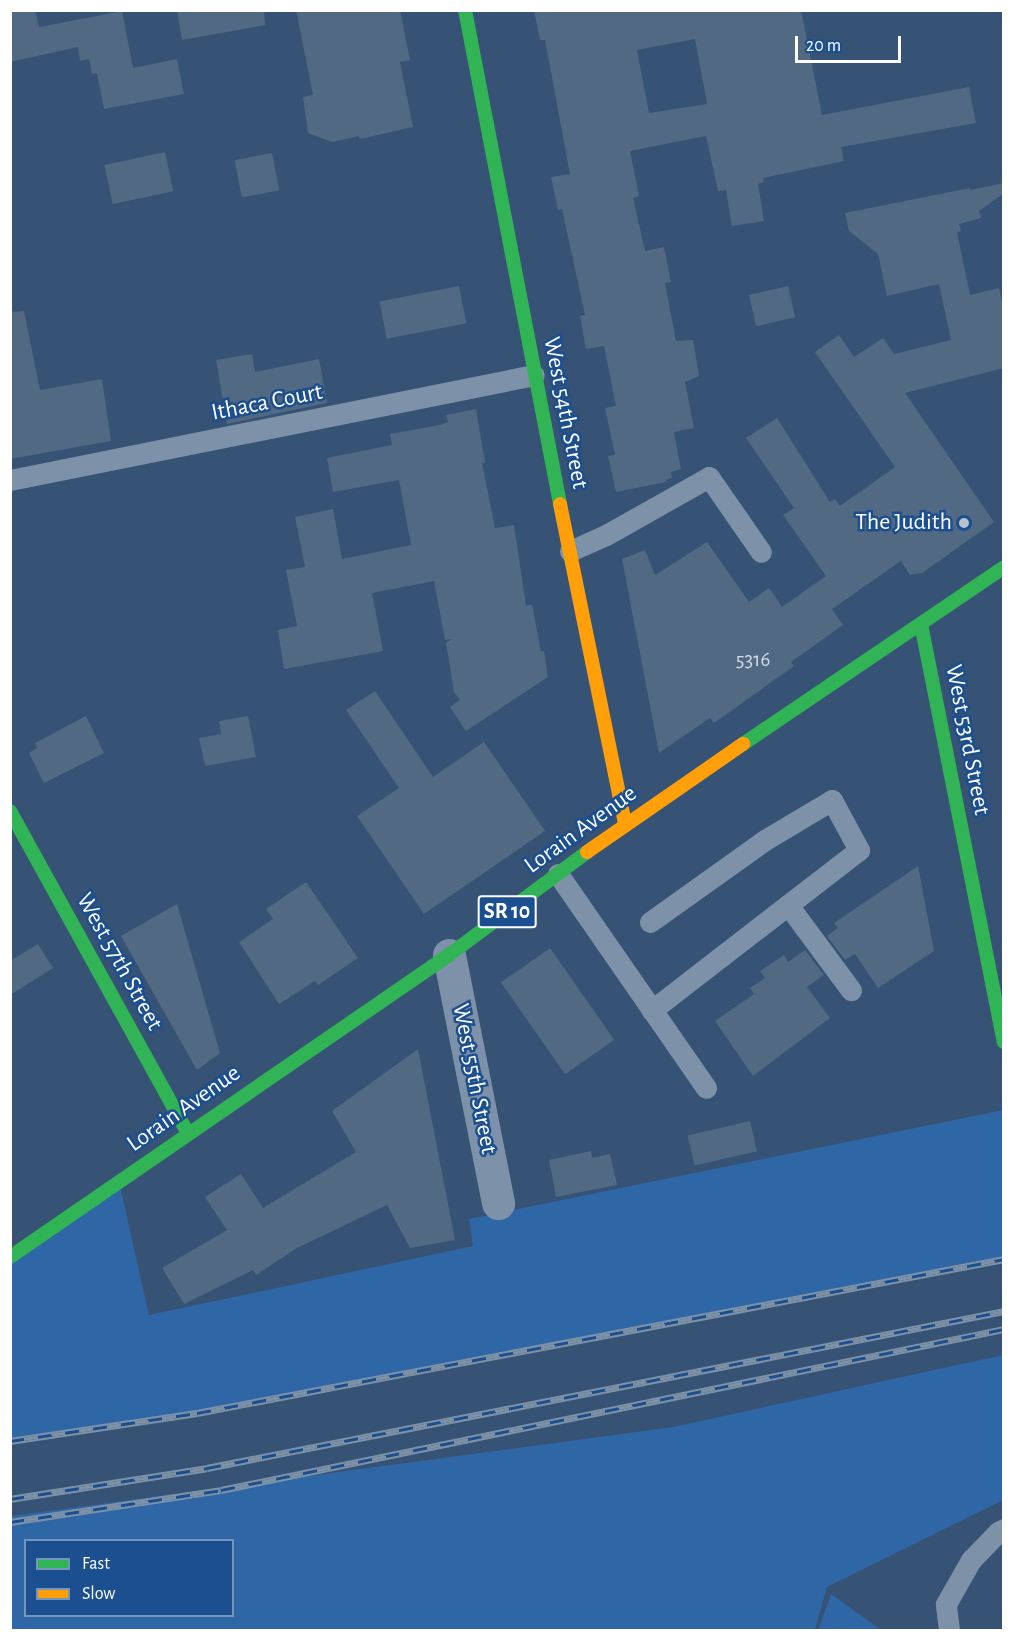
<!DOCTYPE html>
<style>
body{margin:0}
#map{position:relative;width:1014px;height:1641px;overflow:hidden;background:#365274;font-family:"Alegreya Sans",sans-serif}
div>[style]{position:absolute}
.green>*{inset:0;background:#2f66a5}
.building>*{inset:0;background:#526984;transform-origin:0 0}
.lane>*{height:21px;margin:-10.5px;padding:0 10.5px;transform-origin:10.5px;border-radius:10.5px;background:#7d92a8}
.street>*{height:33px;margin:-16.5px;padding:0 16.5px;transform-origin:16.5px;border-radius:16.5px;background:#7d92a8}
.fast>*{height:14px;margin:-7px;padding:0 7px;transform-origin:7px;border-radius:7px;background:#30b455}
.slow>*{height:14px;margin:-7px;padding:0 7px;transform-origin:7px;border-radius:7px;background:#ff9f0a}
.rail>*{height:7px;margin-top:-3.5px;transform-origin:0;background:repeating-linear-gradient(90deg,#1b4f8f 0 14px,#7e92a7 0 28px);box-sizing:border-box;border-block:2px solid #7e92a7}
.dots>*{width:16px;height:16px;translate:-50% -50%;box-sizing:border-box;border:3px solid #1b4f8f;border-radius:50%}
span{translate:-50% -50%;white-space:nowrap;text-align:center;line-height:1.15;-webkit-text-stroke:5px #1b4f8f;paint-order:stroke}
.number-label{font-size:21px;color:#d4dae0}
.number-label span{-webkit-text-stroke-width:0}
.shield-label span{padding:2px 4px;background:#1b4f8f;border:2px solid;border-radius:4px;-webkit-text-stroke-width:0}
.shield-label{font-size:22px;color:#fff;font-weight:700}
.street-label{font-size:24px;color:#fff}
.poi-label{font-size:24px;color:#fff}
.right{translate:-100% -50%;text-align:right}
.frame{position:absolute;inset:0;border:12px solid #fff;pointer-events:none}
.legend{position:absolute;left:24px;top:1539px;width:210px;height:78px;box-sizing:border-box;background:#1b4f8f;border:2px solid #7695bc;margin:0;padding:8px 10px;list-style:none;font-size:18px;color:#fff}
.legend li{display:flex;align-items:center;gap:12px;height:30px}
.legend b{width:30px;border:2px solid #7695bc}
.scale{position:absolute;left:795px;top:36px;width:106px;height:27px;box-sizing:border-box;border:3px solid #fff;border-top:0;padding-left:8px;font-size:18px;line-height:21px;white-space:nowrap;color:#fff;-webkit-text-stroke:4px #1b4f8f;paint-order:stroke}
</style>
<div id="map">
<div class="green">
<i style="clip-path:polygon(1003px 1110px,1003px 1259px,197px 1413px,11px 1441px,11px 1257px,119px 1181px,149px 1315px,473px 1246px,469px 1219px)"></i>
<i style="clip-path:polygon(evenodd,1003px 1355px,1003px 1500px,827px 1587px,815px 1630px,11px 1630px,11px 1516px,673px 1427px,1003px 1355px,26px 1540px,232px 1540px,232px 1616px,26px 1616px,26px 1540px)"></i>
<i style="clip-path:polygon(831px 1594px,877px 1627px,881px 1630px,818px 1630px)"></i>
</div>
<div class="building">
<i style="clip-path:polygon(10px 10px,35px 10px,39px 27px,122px 11px,133px 68px,177px 59px,184px 94px,104px 109px,97px 73px,92px 74px,89px 59px,80px 61px,78px 47px,10px 62px)"></i>
<i style="clip-path:polygon(177px 10px,264px 10px,265px 25px,182px 40px)"></i>
<i style="clip-path:polygon(296px 10px,400px 10px,410px 60px,400px 62px,413px 127px,360px 139px,359px 136px,332px 142px,308px 133px,303px 97px,313px 95px)"></i>
<i style="clip-path:polygon(evenodd,534px 10px,801px 10px,822px 115px,969px 87px,976px 123px,841px 147px,844px 161px,763px 178px,764px 182px,758px 184px,764px 221px,732px 226px,726px 190px,718px 191px,706px 136px,630px 151px,639px 196px,633px 198px,645px 251px,664px 247px,671px 282px,665px 283px,676px 341px,693px 340px,699px 376px,685px 382px,694px 428px,674px 432px,681px 469px,671px 472px,672px 478px,666px 480px,666px 482px,616px 492px,608px 456px,615px 455px,605px 408px,616px 406px,604px 346px,586px 349px,580px 316px,585px 315px,562px 209px,558px 210px,551px 177px,570px 174px,545px 40px,540px 40px,534px 10px,695px 39px,707px 104px,649px 113px,637px 50px,695px 39px)"></i>
<i style="left:165px;top:152px;width:40px;height:62px;rotate:78deg"></i>
<i style="left:272px;top:153px;width:38px;height:38px;rotate:79deg"></i>
<i style="clip-path:polygon(1004px 183px,1004px 193px,979px 211px,981px 218px,959px 224px,961px 231px,957px 232px,970px 295px,999px 288px,1004px 311px,1004px 368px,905px 393px,994px 522px,922px 573px,910px 575px,901px 561px,832px 609px,843px 625px,791px 662px,794px 666px,714px 723px,710px 718px,659px 753px,622px 559px,645px 550px,655px 575px,707px 542px,749px 602px,769px 588px,782px 607px,826px 576px,783px 515px,794px 508px,746px 438px,777px 418px,830px 502px,835px 499px,840px 506px,895px 467px,815px 352px,839px 335px,854px 357px,883px 338px,894px 354px,951px 340px,939px 284px,887px 296px,878px 254px,849px 231px,845px 213px,970px 188px,970px 190px)"></i>
<i style="left:459px;top:286px;width:38px;height:81px;rotate:79deg"></i>
<i style="left:788px;top:286px;width:32px;height:40px;rotate:77deg"></i>
<i style="clip-path:polygon(24px 311px,40px 390px,102px 379px,111px 441px,10px 459px,10px 312px)"></i>
<i style="clip-path:polygon(252px 354px,255px 372px,319px 359px,327px 403px,227px 424px,216px 360px)"></i>
<i style="clip-path:polygon(476px 409px,485px 462px,482px 463px,495px 528px,514px 525px,526px 606px,532px 604px,541px 652px,544px 651px,548px 677px,466px 731px,450px 707px,460px 700px,454px 692px,446px 643px,452px 639px,445px 640px,434px 581px,372px 593px,383px 651px,284px 669px,278px 630px,297px 626px,286px 570px,305px 567px,295px 517px,333px 509px,342px 559px,411px 545px,399px 480px,333px 492px,327px 458px,392px 445px,390px 434px,440px 425px,448px 422px,446px 415px)"></i>
<i style="clip-path:polygon(375px 691px,433px 777px,484px 742px,545px 831px,424px 914px,357px 816px,399px 788px,346px 710px)"></i>
<i style="clip-path:polygon(86px 716px,104px 753px,44px 783px,29px 753px,37px 748px,35px 743px)"></i>
<i style="clip-path:polygon(248px 716px,256px 757px,205px 766px,199px 738px,221px 734px,219px 721px)"></i>
<i style="clip-path:polygon(918px 866px,934px 951px,878px 988px,855px 954px,845px 960px,827px 936px,838px 928px,834px 923px)"></i>
<i style="clip-path:polygon(306px 882px,358px 958px,318px 985px,315px 981px,279px 1004px,239px 942px,273px 919px,266px 909px)"></i>
<i style="clip-path:polygon(177px 904px,220px 1053px,197px 1070px,121px 936px)"></i>
<i style="clip-path:polygon(38px 944px,53px 968px,10px 995px,10px 961px)"></i>
<i style="left:550px;top:948px;width:112px;height:60px;rotate:55deg"></i>
<i style="clip-path:polygon(805px 950px,824px 975px,807px 987px,830px 1018px,753px 1076px,715px 1021px,754px 994px,750px 988px,765px 978px,760px 971px,784px 955px,788px 962px)"></i>
<i style="clip-path:polygon(418px 1049px,455px 1240px,410px 1248px,387px 1205px,297px 1248px,256px 1275px,253px 1270px,184px 1304px,162px 1268px,227px 1230px,205px 1197px,241px 1174px,263px 1208px,356px 1152px,332px 1111px)"></i>
<i style="left:750px;top:1121px;width:31px;height:64px;rotate:77deg"></i>
<i style="clip-path:polygon(591px 1151px,592px 1158px,610px 1154px,617px 1185px,556px 1197px,549px 1160px)"></i>
</div>
<div class="lane">
<i style="left:10px;top:480px;width:534px;rotate:-11.33deg"></i>
<i style="left:570px;top:551px;width:39px;rotate:-24deg"></i>
<i style="left:606px;top:535px;width:118px;rotate:-29.4deg"></i>
<i style="left:709px;top:477px;width:91px;rotate:55.3deg"></i>
<i style="left:558px;top:874px;width:260px;rotate:55.3deg"></i>
<i style="left:788px;top:905px;width:106px;rotate:53.5deg"></i>
<i style="left:650px;top:922px;width:141px;rotate:-35.5deg"></i>
<i style="left:765px;top:840px;width:78px;rotate:-30.8deg"></i>
<i style="left:832px;top:800px;width:57px;rotate:61.6deg"></i>
<i style="left:859px;top:850px;width:262px;rotate:142.3deg"></i>
<i style="left:949px;top:1630px;width:26px;rotate:-97deg"></i>
<i style="left:946px;top:1604px;width:51px;rotate:-60.4deg"></i>
<i style="left:971px;top:1560px;width:39px;rotate:-46deg"></i>
<i style="left:998px;top:1532px;width:7px;rotate:-27deg"></i>
</div>
<div class="street">
<i style="left:449px;top:955px;width:253px;rotate:78.8deg"></i>
</div>
<div class="fast">
<i style="left:465px;top:10px;width:503px;rotate:79.11deg"></i>
<i style="left:921px;top:624px;width:426px;rotate:78.8deg"></i>
<i style="left:743px;top:744px;width:315px;rotate:-34.1deg"></i>
<i style="left:10px;top:811px;width:369px;rotate:61.1deg"></i>
<i style="left:10px;top:1257px;width:533px;rotate:-34.53deg"></i>
<i style="left:449px;top:955px;width:172px;rotate:-36.7deg"></i>
</div>
<div class="slow">
<i style="left:560px;top:504px;width:327px;rotate:78.5deg"></i>
<i style="left:587px;top:852px;width:190px;rotate:-34.7deg"></i>
</div>
<div class="rail">
<i style="left:10px;top:1441px;width:189px;rotate:-8.5deg"></i>
<i style="left:197px;top:1413px;width:822px;rotate:-10.8deg"></i>
<i style="left:10px;top:1499px;width:199px;rotate:-8.9deg"></i>
<i style="left:207px;top:1468px;width:812px;rotate:-11.14deg"></i>
<i style="left:10px;top:1522px;width:213px;rotate:-8.6deg"></i>
<i style="left:221px;top:1490px;width:799px;rotate:-11.62deg"></i>
</div>
<div class="dots">
<i style="left:964px;top:523px;background:#b9c2ce"></i>
</div>
<div class="number-label">
<span style="left:753px;top:660px">5316</span>
</div>
<div class="shield-label">
<span style="left:507px;top:912px">SR 10</span>
</div>
<div class="street-label">
<span style="left:267px;top:403px;rotate:-11deg">Ithaca Court</span>
<span style="left:565px;top:413px;rotate:79deg">West 54th Street</span>
<span style="left:967px;top:740px;rotate:79deg">West 53rd Street</span>
<span style="left:581px;top:830px;rotate:-36deg">Lorain Avenue</span>
<span style="left:119px;top:962px;rotate:61deg">West 57th Street</span>
<span style="left:474px;top:1079px;rotate:79deg">West 55th Street</span>
<span style="left:184px;top:1109px;rotate:-35deg">Lorain Avenue</span>
</div>
<div class="poi-label">
<span class="right" style="left:952px;top:523px">The Judith</span>
</div>
<div class="frame"></div>
<ul class="legend">
<li><b style="height:8px;background:#30b455"></b>Fast</li>
<li><b style="height:8px;background:#ff9f0a"></b>Slow</li>
</ul>
<div class="scale">20 m</div>
</div>
